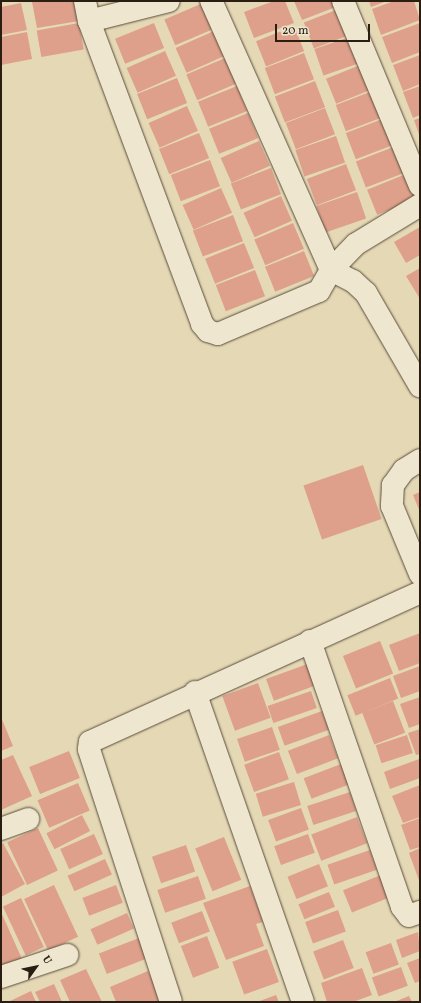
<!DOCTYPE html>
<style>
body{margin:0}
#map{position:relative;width:421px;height:1003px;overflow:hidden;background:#e5d8b5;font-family:Vollkorn,serif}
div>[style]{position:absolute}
.building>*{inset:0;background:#dea08a;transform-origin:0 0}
.roads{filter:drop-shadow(0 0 1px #594c3b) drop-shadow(0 0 1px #594c3b)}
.street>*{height:22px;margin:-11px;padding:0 11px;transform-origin:11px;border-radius:11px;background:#eee6cf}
span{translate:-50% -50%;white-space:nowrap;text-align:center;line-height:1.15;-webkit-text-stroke:4px #eee6cf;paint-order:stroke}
.frame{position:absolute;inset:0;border:2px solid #2a1e12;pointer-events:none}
.north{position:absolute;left:16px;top:947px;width:40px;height:40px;-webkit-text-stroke:3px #eee6cf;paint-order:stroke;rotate:57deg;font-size:11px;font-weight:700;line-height:16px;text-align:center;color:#2a1e12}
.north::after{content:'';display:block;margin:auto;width:14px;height:18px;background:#2a1e12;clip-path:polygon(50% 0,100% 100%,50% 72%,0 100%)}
.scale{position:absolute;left:275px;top:24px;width:95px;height:18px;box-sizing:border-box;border:2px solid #2a1e12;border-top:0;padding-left:5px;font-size:12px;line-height:14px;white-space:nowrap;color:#2a1e12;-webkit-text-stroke:3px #eee6cf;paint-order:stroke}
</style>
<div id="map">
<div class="building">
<i style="clip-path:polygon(75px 1px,79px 21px,37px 28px,32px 2px)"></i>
<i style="clip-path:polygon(274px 1px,285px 1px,294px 23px,254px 38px,244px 12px)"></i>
<i style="clip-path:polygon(294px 1px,340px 1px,341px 5px,302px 20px)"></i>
<i style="clip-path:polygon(369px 1px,387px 1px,371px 7px)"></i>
<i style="clip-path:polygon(394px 1px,414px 1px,420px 20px,381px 35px,372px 9px)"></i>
<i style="clip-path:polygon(21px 3px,27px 30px,1px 35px,1px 7px)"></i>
<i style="left:203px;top:3px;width:28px;height:42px;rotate:67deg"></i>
<i style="left:344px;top:7px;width:28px;height:43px;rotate:69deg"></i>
<i style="left:79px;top:23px;width:27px;height:43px;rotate:80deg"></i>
<i style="left:154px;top:23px;width:27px;height:42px;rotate:68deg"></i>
<i style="clip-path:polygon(420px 23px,420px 52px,392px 63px,382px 37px)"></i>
<i style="left:294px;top:26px;width:27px;height:41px;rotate:68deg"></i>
<i style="left:214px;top:31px;width:27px;height:42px;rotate:66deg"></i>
<i style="clip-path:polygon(27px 32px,32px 59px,1px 65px,1px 37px)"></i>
<i style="left:355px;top:35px;width:28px;height:43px;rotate:71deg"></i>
<i style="left:165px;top:51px;width:27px;height:42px;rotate:66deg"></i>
<i style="left:304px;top:53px;width:28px;height:42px;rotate:69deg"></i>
<i style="clip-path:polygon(420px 55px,420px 84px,403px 91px,393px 65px)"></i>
<i style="left:225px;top:58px;width:28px;height:42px;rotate:67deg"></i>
<i style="left:365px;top:63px;width:27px;height:42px;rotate:68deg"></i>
<i style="left:177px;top:78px;width:27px;height:43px;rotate:68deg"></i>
<i style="left:315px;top:81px;width:28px;height:43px;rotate:69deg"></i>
<i style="left:237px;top:86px;width:27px;height:42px;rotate:68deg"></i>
<i style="clip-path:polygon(420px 86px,420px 115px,413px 118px,403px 92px)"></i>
<i style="left:375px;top:90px;width:28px;height:42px;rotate:69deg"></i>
<i style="left:187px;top:106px;width:27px;height:42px;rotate:66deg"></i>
<i style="left:325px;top:108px;width:28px;height:42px;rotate:69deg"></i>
<i style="left:248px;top:113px;width:27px;height:42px;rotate:68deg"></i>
<i style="left:385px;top:118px;width:28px;height:42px;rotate:69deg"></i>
<i style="clip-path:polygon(420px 118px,420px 137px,414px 120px)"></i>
<i style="left:199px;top:133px;width:27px;height:43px;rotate:68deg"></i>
<i style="left:336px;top:136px;width:28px;height:43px;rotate:71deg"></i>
<i style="left:259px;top:141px;width:27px;height:42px;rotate:66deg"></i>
<i style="left:396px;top:146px;width:28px;height:43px;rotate:69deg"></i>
<i style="left:210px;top:160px;width:28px;height:42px;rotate:69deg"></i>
<i style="left:346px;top:164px;width:28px;height:42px;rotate:69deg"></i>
<i style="left:271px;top:168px;width:28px;height:43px;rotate:69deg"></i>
<i style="left:406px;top:174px;width:27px;height:42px;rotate:68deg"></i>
<i style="left:221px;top:188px;width:27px;height:42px;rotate:66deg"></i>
<i style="left:357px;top:192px;width:28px;height:43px;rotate:71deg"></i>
<i style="left:281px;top:196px;width:27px;height:41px;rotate:66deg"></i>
<i style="left:233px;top:215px;width:28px;height:43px;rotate:69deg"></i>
<i style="left:293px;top:223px;width:28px;height:42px;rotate:67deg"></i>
<i style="clip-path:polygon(420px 227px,420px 255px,406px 263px,394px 242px)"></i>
<i style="left:244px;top:243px;width:27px;height:42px;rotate:68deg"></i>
<i style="left:304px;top:251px;width:27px;height:42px;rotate:68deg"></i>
<i style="clip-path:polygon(420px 268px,420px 299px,406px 276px)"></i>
<i style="left:255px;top:270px;width:28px;height:42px;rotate:69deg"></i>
<i style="left:363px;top:465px;width:57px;height:63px;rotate:71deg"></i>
<i style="clip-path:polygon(420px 492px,420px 512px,413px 495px)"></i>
<i style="clip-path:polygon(420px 633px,420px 663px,399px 671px,389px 645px)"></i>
<i style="left:380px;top:641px;width:35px;height:40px;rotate:68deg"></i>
<i style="left:313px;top:662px;width:23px;height:50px;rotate:70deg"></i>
<i style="clip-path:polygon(420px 666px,420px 691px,401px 698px,393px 676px)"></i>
<i style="left:390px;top:678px;width:22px;height:46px;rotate:68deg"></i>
<i style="left:258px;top:683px;width:37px;height:38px;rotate:70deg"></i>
<i style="left:311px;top:691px;width:18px;height:46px;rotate:71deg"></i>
<i style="clip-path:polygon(420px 697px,420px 724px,409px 728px,400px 704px)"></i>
<i style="left:393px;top:701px;width:34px;height:33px;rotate:69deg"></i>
<i style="left:322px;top:711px;width:20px;height:47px;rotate:70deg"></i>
<i style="clip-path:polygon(1px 717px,13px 746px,1px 751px)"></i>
<i style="left:272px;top:727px;width:24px;height:37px;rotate:71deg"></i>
<i style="clip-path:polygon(420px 729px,420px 754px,416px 755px,408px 733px)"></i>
<i style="left:329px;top:735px;width:25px;height:44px;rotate:69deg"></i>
<i style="left:407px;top:735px;width:19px;height:33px;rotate:72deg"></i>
<i style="left:69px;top:751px;width:29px;height:43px;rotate:68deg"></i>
<i style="left:279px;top:752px;width:29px;height:37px;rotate:70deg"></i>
<i style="clip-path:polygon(13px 755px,32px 796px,1px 810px,1px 760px)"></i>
<i style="clip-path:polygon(419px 759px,420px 778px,390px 789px,384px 772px)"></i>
<i style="left:341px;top:764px;width:22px;height:40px;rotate:69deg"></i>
<i style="left:294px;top:782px;width:24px;height:40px;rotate:73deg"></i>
<i style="left:78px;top:783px;width:30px;height:44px;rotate:67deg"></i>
<i style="clip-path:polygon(420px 785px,420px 817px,403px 823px,392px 796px)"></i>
<i style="left:350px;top:792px;width:20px;height:45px;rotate:72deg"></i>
<i style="left:301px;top:808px;width:23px;height:35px;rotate:70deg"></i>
<i style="left:82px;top:815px;width:18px;height:40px;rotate:63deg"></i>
<i style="left:357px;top:817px;width:28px;height:49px;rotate:69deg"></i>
<i style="clip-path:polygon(420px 818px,420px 847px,410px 850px,401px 825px)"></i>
<i style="left:38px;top:828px;width:47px;height:34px;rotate:65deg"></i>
<i style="left:94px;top:834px;width:22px;height:37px;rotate:66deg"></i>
<i style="left:308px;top:834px;width:20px;height:36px;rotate:70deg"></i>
<i style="left:224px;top:837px;width:46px;height:31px;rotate:68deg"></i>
<i style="clip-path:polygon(3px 843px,25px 884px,1px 897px,1px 844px)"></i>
<i style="left:186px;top:845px;width:28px;height:36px;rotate:71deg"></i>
<i style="clip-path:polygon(420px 848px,420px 883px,409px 853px)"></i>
<i style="left:370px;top:850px;width:21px;height:45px;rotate:71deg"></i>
<i style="left:105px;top:859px;width:17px;height:41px;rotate:66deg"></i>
<i style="left:319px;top:864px;width:24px;height:34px;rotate:68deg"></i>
<i style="left:381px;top:875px;width:24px;height:41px;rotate:68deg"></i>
<i style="left:198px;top:876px;width:24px;height:43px;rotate:71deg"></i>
<i style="left:54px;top:885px;width:57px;height:33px;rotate:65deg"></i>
<i style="left:116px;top:885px;width:19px;height:36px;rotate:69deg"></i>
<i style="clip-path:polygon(250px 886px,263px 922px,256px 924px,264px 946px,226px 960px,203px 903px)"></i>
<i style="left:329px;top:892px;width:16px;height:33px;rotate:68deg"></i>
<i style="left:21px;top:898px;width:54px;height:20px;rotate:65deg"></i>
<i style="left:338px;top:910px;width:23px;height:35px;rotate:70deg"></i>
<i style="left:202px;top:911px;width:22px;height:33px;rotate:69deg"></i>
<i style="clip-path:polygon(1px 912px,22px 959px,1px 968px)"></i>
<i style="left:127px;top:913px;width:17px;height:40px;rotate:66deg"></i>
<i style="clip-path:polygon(418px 932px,420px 951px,402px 958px,396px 940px)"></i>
<i style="left:207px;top:936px;width:34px;height:28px;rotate:69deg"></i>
<i style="left:139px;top:938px;width:22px;height:43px;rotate:69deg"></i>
<i style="left:343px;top:940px;width:30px;height:32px;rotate:69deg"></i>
<i style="left:391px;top:943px;width:23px;height:27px;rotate:70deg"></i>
<i style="left:267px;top:949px;width:35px;height:37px;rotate:70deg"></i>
<i style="clip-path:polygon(420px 958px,420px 981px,415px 983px,407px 963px)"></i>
<i style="left:401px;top:967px;width:20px;height:31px;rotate:70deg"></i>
<i style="clip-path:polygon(362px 968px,372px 995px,353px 1002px,327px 1002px,321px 983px)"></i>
<i style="clip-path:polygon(86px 969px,102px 1002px,70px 1002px,60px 980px)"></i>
<i style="clip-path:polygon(148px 971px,162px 1002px,116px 1002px,110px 987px)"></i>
<i style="clip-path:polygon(54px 984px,62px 1002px,40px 1002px,35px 992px)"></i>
<i style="clip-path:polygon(31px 991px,36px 1002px,8px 1002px)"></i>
<i style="clip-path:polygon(276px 995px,279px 1002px,257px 1002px)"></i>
<i style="clip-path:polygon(409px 996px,412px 1002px,394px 1002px)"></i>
</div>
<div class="roads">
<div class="street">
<i style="left:85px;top:1px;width:20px;rotate:79deg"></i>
<i style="left:89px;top:21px;width:323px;rotate:69.5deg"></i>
<i style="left:202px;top:324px;width:9px;rotate:49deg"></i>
<i style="left:208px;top:331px;width:10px;rotate:17deg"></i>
<i style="left:218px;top:334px;width:110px;rotate:-23.1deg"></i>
<i style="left:319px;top:291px;width:24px;rotate:-60deg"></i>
<i style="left:331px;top:270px;width:295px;rotate:-114deg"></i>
<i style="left:343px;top:1px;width:200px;rotate:67.4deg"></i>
<i style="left:89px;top:21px;width:82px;rotate:-14deg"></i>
<i style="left:420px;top:205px;width:75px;rotate:148.6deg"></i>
<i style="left:356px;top:244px;width:36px;rotate:134deg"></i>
<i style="left:331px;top:270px;width:25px;rotate:27deg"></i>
<i style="left:353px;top:281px;width:18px;rotate:43deg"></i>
<i style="left:366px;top:293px;width:108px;rotate:59.9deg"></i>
<i style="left:420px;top:460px;width:19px;rotate:148deg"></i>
<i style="left:404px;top:470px;width:19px;rotate:126deg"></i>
<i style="left:393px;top:485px;width:21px;rotate:93deg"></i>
<i style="left:392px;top:506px;width:74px;rotate:67.6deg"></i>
<i style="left:310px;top:641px;width:281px;rotate:70.9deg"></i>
<i style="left:402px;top:907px;width:11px;rotate:52deg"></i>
<i style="left:409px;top:916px;width:12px;rotate:-20deg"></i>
<i style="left:195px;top:692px;width:328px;rotate:70.8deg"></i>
<i style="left:1px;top:829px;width:29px;rotate:-20deg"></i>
<i style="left:1px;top:977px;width:70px;rotate:-18.4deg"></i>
<i style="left:171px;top:1002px;width:266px;rotate:-108deg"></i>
<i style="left:89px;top:749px;width:7px;rotate:-82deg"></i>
<i style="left:90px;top:742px;width:362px;rotate:-24.4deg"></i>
</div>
</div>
<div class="frame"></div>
<div class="north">U</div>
<div class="scale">20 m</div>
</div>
